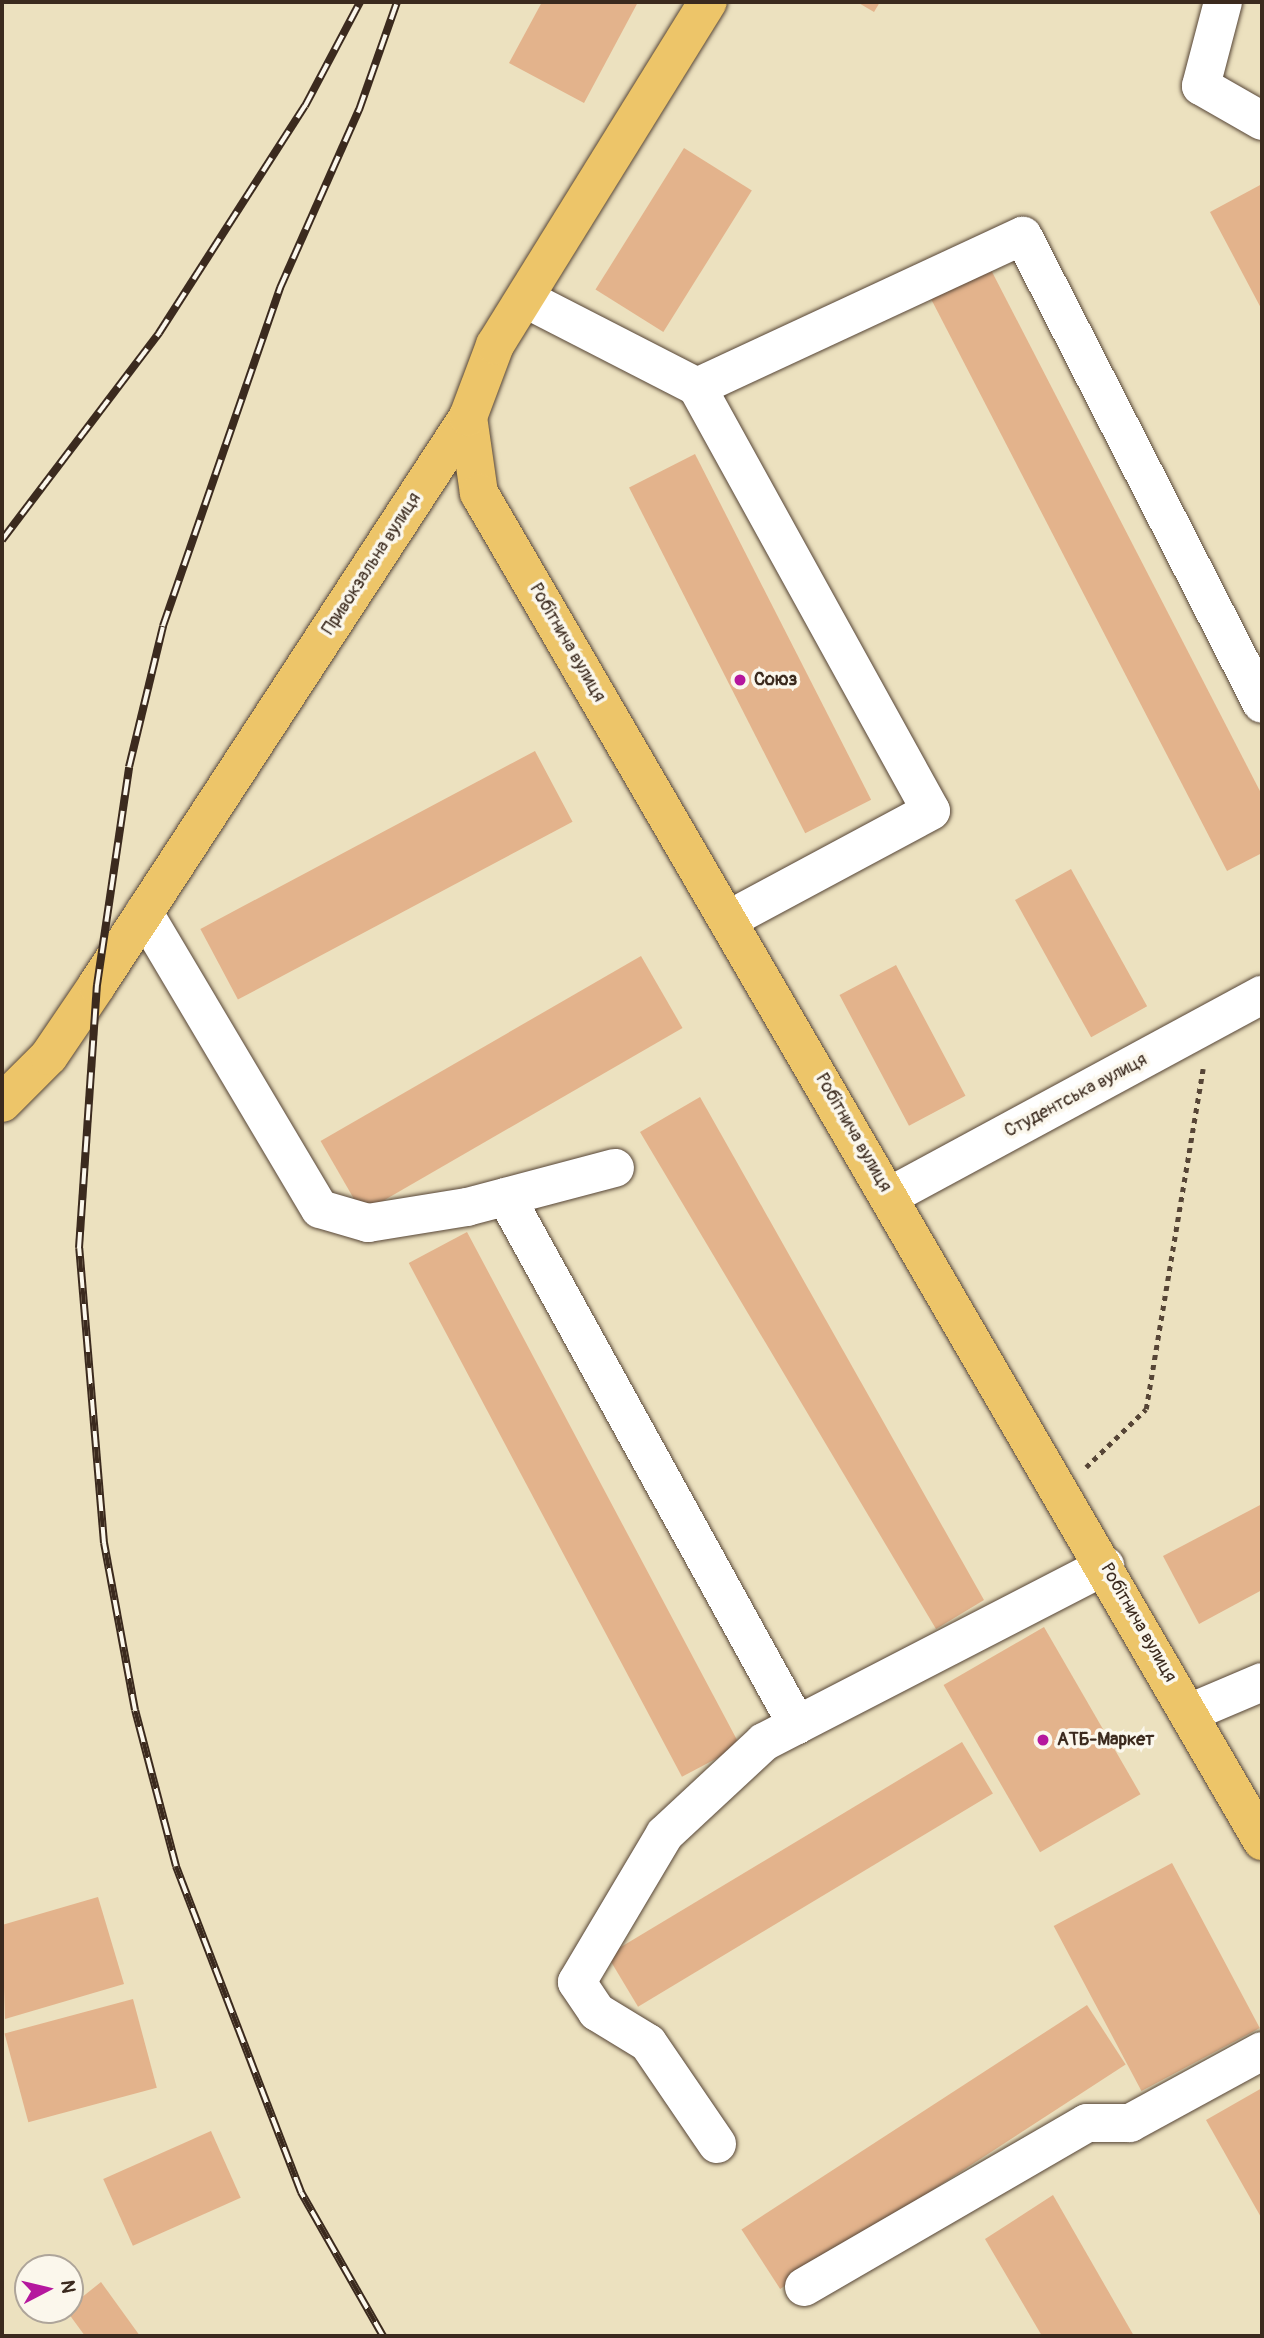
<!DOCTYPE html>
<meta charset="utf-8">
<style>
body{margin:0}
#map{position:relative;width:1264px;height:2338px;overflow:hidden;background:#ece1bf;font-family:Pangolin,sans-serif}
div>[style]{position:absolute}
.building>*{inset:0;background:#e3b38c;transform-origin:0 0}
.path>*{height:4.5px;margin-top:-2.25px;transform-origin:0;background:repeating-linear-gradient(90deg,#564536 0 5px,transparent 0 10px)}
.roads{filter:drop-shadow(0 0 2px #564536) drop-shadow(0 0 2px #564536)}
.minor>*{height:38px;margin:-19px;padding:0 19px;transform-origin:19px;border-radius:19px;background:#fff}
.major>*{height:38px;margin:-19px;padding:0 19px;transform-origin:19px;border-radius:19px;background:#edc569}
.rail>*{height:8px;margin-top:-4px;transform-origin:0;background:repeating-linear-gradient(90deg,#fbf7ec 0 16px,#3b2a1e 0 32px);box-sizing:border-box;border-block:2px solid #3b2a1e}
.dots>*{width:19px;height:19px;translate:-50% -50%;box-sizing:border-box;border:4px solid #fbf7ec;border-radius:50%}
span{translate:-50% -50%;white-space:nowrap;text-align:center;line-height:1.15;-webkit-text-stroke:7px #fbf7ec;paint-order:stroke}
.street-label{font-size:18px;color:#3b2a1e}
.poi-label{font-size:18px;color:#3b2a1e;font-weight:700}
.left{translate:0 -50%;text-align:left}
.frame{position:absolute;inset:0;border:4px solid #3b2a1e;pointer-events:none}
.north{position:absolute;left:14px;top:2254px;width:70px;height:70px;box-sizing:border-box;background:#fbf7ec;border:2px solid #aea59a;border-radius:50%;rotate:83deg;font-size:19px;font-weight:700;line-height:28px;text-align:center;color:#3b2a1e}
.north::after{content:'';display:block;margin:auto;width:24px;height:32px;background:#b5179e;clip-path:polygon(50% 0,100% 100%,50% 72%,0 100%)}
</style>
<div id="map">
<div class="building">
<i style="clip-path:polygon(542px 2px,638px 2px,584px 103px,509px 63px)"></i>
<i style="clip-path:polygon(857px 2px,880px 2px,874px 12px)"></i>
<i style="left:684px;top:148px;width:80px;height:167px;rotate:32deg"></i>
<i style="clip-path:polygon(1262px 184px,1262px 310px,1210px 212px)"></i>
<i style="clip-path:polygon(989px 266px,1262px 795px,1262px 853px,1227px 871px,930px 297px)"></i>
<i style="left:695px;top:454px;width:388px;height:74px;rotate:63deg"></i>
<i style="left:535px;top:751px;width:80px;height:379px;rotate:62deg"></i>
<i style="left:1071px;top:869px;width:157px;height:64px;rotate:61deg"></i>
<i style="left:641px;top:956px;width:83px;height:370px;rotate:60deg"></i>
<i style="left:896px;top:965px;width:148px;height:64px;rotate:62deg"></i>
<i style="clip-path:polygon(700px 1097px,984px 1600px,936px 1629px,640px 1132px)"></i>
<i style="left:467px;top:1232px;width:582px;height:66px;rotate:62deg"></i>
<i style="clip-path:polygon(1262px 1504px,1262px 1590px,1199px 1624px,1163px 1556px)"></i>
<i style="left:1044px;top:1627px;width:193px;height:116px;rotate:60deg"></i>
<i style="left:962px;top:1742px;width:60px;height:414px;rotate:59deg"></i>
<i style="left:1172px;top:1863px;width:187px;height:134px;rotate:62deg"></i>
<i style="clip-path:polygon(98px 1897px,124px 1984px,5px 2019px,2px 1925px)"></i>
<i style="left:133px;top:1999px;width:92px;height:133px;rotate:75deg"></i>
<i style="left:1087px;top:2005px;width:71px;height:412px;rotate:57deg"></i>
<i style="clip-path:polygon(1262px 2088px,1262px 2219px,1206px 2120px)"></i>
<i style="left:211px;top:2131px;width:73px;height:118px;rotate:66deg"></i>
<i style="clip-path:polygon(1053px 2195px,1134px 2336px,1042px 2336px,985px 2239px)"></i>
<i style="clip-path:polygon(101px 2282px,140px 2336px,85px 2336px,66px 2310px)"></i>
</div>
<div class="path">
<i style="left:1086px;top:1467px;width:83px;rotate:-44deg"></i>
<i style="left:1146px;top:1409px;width:345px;rotate:-80.5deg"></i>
</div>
<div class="roads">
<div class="minor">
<i style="left:1223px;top:2px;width:87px;rotate:104.7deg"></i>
<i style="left:1201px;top:86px;width:70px;rotate:29.8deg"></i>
<i style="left:526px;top:299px;width:192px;rotate:27.2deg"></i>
<i style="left:697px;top:387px;width:484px;rotate:61.1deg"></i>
<i style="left:931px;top:811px;width:230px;rotate:151.8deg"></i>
<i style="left:697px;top:387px;width:359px;rotate:-24.9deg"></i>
<i style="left:1023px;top:236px;width:525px;rotate:62.95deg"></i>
<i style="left:144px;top:913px;width:344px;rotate:59.3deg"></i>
<i style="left:320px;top:1209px;width:50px;rotate:16.3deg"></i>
<i style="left:368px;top:1223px;width:100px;rotate:-9.2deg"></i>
<i style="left:467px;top:1207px;width:153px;rotate:-14.8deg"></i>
<i style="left:890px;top:1196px;width:423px;rotate:-28.4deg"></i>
<i style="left:506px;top:1197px;width:603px;rotate:61.14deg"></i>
<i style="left:1189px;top:1713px;width:79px;rotate:-23deg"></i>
<i style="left:717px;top:2144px;width:122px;rotate:-124.3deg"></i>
<i style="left:648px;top:2043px;width:60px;rotate:-148.7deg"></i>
<i style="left:597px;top:2012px;width:36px;rotate:-124deg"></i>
<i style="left:577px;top:1982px;width:172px;rotate:-59.3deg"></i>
<i style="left:665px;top:1834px;width:135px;rotate:-42.9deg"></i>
<i style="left:764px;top:1742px;width:384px;rotate:-27.3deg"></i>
<i style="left:804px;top:2287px;width:327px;rotate:-30.1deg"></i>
<i style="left:1087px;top:2123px;width:43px"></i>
<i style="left:1130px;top:2123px;width:150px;rotate:-28.6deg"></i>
</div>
<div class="major">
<i style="left:468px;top:417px;width:77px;rotate:81.8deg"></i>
<i style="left:479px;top:493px;width:1559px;rotate:59.85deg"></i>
<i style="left:2px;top:1103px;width:66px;rotate:-45deg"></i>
<i style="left:49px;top:1056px;width:86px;rotate:-55.9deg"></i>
<i style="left:97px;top:985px;width:678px;rotate:-56.85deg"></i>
<i style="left:468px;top:417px;width:77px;rotate:-69.4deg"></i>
<i style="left:495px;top:345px;width:404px;rotate:-58.2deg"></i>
</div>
</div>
<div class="rail">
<i style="left:2px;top:540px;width:260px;rotate:-52.8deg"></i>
<i style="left:159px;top:333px;width:270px;rotate:-57.3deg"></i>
<i style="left:305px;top:106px;width:118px;rotate:-62.1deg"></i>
<i style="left:383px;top:2336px;width:166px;rotate:-119.7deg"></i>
<i style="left:301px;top:2192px;width:349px;rotate:-111deg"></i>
<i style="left:176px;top:1866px;width:161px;rotate:-104.7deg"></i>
<i style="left:135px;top:1710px;width:170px;rotate:-100.5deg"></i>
<i style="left:104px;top:1543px;width:296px;rotate:-94.8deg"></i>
<i style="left:79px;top:1248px;width:264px;rotate:-86.1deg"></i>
<i style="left:97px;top:985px;width:220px;rotate:-81.6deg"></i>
<i style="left:129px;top:767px;width:145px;rotate:-76.4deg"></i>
<i style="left:163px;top:626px;width:358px;rotate:-70.9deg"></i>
<i style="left:280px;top:288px;width:195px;rotate:-66.1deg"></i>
<i style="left:359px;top:110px;width:114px;rotate:-70.6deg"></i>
</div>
<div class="dots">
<i style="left:740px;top:680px;background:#b5179e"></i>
<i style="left:1043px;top:1740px;background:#b5179e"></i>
</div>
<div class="street-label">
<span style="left:372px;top:564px;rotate:-57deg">Привокзальна вулиця</span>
<span style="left:567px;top:643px;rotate:60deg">Робітнича вулиця</span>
<span style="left:1076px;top:1096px;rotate:-28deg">Студентська вулиця</span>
<span style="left:853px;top:1133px;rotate:60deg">Робітнича вулиця</span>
<span style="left:1138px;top:1623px;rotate:60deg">Робітнича вулиця</span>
</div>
<div class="poi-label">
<span class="left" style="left:754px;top:680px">Союз</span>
<span class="left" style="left:1057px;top:1740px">АТБ-Маркет</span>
</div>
<div class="frame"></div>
<div class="north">N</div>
</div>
